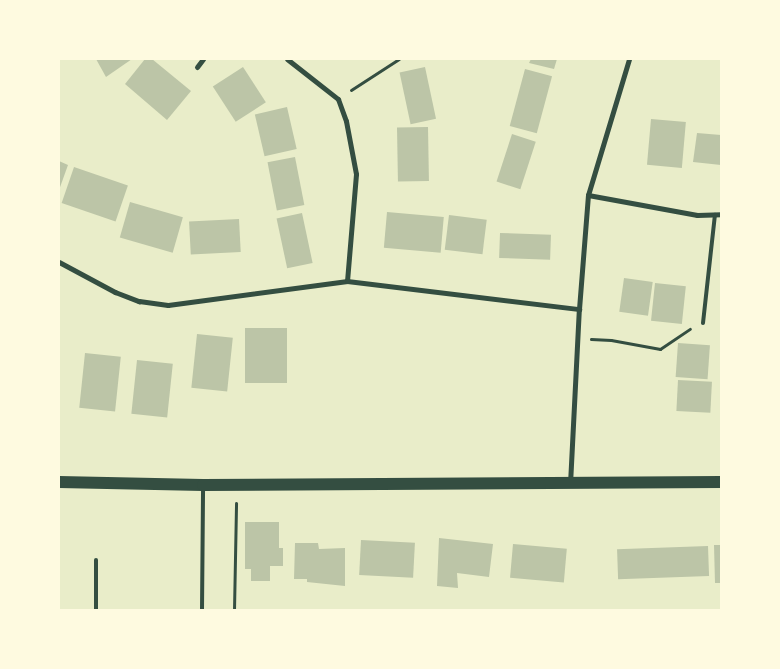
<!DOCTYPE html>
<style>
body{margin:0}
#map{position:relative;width:780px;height:669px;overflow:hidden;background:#e9edc9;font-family:Roboto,sans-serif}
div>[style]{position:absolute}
.building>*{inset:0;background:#bcc5a7;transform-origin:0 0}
.path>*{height:3px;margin:-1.5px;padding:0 1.5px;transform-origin:1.5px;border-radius:1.5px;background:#344e41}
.service>*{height:4px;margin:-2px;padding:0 2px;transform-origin:2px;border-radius:2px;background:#344e41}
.minor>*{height:5px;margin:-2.5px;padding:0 2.5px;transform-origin:2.5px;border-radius:2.5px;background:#344e41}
.primary>*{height:12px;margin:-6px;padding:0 6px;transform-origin:6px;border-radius:6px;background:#344e41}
span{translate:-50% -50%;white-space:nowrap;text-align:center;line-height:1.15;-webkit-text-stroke:4px #fefae0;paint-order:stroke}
.frame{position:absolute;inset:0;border:60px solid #fefae0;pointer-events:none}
</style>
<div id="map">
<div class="building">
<i style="clip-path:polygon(96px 59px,132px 59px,106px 77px)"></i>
<i style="clip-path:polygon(145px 59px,152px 59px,191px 91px,167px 120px,125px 84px)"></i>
<i style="clip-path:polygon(531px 59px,557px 59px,554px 69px,529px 63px)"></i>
<i style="left:243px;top:67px;width:42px;height:36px;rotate:57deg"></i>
<i style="left:425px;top:67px;width:53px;height:26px;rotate:78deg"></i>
<i style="left:525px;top:69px;width:28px;height:59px;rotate:15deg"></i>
<i style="left:287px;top:107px;width:43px;height:33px;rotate:77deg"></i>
<i style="left:651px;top:119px;width:35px;height:46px;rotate:5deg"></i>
<i style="left:428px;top:127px;width:54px;height:31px;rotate:89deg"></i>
<i style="clip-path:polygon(697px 133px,721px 135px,721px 165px,693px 162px)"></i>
<i style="left:512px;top:134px;width:25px;height:50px;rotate:18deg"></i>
<i style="left:295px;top:157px;width:49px;height:28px;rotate:79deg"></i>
<i style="clip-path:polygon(59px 161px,68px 165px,59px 190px)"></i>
<i style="left:74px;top:167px;width:57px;height:38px;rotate:19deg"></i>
<i style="left:130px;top:202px;width:55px;height:37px;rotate:16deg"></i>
<i style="left:387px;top:212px;width:57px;height:36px;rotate:5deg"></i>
<i style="left:302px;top:213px;width:51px;height:26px;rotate:78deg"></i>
<i style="left:449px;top:215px;width:38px;height:35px;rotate:7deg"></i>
<i style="left:239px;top:219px;width:33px;height:50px;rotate:87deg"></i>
<i style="left:500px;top:233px;width:51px;height:25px;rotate:2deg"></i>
<i style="left:624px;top:278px;width:29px;height:34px;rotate:8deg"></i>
<i style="left:655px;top:283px;width:31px;height:38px;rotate:6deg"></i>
<i style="left:245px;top:328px;width:42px;height:55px"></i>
<i style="left:197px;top:334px;width:36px;height:54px;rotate:6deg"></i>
<i style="left:678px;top:343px;width:32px;height:34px;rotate:4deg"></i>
<i style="left:85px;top:353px;width:36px;height:55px;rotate:6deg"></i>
<i style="left:137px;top:360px;width:36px;height:54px;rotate:6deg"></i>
<i style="left:678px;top:380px;width:34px;height:31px;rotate:3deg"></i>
<i style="clip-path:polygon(245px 522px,279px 522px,279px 548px,283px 548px,283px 566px,270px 566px,270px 581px,251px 581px,251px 569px,245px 569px)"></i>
<i style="clip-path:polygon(439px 538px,493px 544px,489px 577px,457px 573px,458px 588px,437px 586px)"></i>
<i style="left:361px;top:540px;width:54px;height:35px;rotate:3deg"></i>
<i style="clip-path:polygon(295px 543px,318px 543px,319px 549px,345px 548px,345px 586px,307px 582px,307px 579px,294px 579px)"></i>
<i style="left:513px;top:544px;width:54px;height:34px;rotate:5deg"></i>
<i style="clip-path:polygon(714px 545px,721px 545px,721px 583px,715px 583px)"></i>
<i style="left:708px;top:546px;width:30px;height:91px;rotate:88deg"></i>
</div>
<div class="path">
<i style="left:351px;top:90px;width:57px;rotate:-32.9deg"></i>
<i style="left:591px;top:339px;width:20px;rotate:3deg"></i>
<i style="left:611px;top:340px;width:50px;rotate:10.4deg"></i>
<i style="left:660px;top:349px;width:36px;rotate:-34deg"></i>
<i style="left:234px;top:610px;width:107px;rotate:-88.9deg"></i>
</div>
<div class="service">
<i style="left:703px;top:323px;width:109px;rotate:-83.7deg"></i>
<i style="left:96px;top:610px;width:50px;rotate:-90deg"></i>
<i style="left:202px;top:610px;width:123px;rotate:-89.5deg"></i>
</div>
<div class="minor">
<i style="left:287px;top:59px;width:65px;rotate:38.1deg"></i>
<i style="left:338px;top:99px;width:23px;rotate:70deg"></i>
<i style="left:346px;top:121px;width:54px;rotate:79.3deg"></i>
<i style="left:356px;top:174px;width:107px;rotate:94.8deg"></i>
<i style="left:197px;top:67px;width:10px;rotate:-53deg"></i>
<i style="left:588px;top:195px;width:111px;rotate:10.4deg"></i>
<i style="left:697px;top:215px;width:24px;rotate:-2deg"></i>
<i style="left:59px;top:262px;width:64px;rotate:28.2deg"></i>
<i style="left:115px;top:292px;width:26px;rotate:21deg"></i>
<i style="left:139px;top:301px;width:29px;rotate:8deg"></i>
<i style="left:168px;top:305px;width:181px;rotate:-7.6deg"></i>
<i style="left:347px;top:281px;width:234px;rotate:6.9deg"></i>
<i style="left:570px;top:484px;width:175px;rotate:-87.1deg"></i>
<i style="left:579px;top:309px;width:114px;rotate:-85.5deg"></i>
<i style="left:588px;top:195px;width:142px;rotate:-73.2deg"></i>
</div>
<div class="primary">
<i style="left:59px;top:482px;width:144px;rotate:1.2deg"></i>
<i style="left:203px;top:485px;width:518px;rotate:-0.33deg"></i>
</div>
<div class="frame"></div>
</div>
